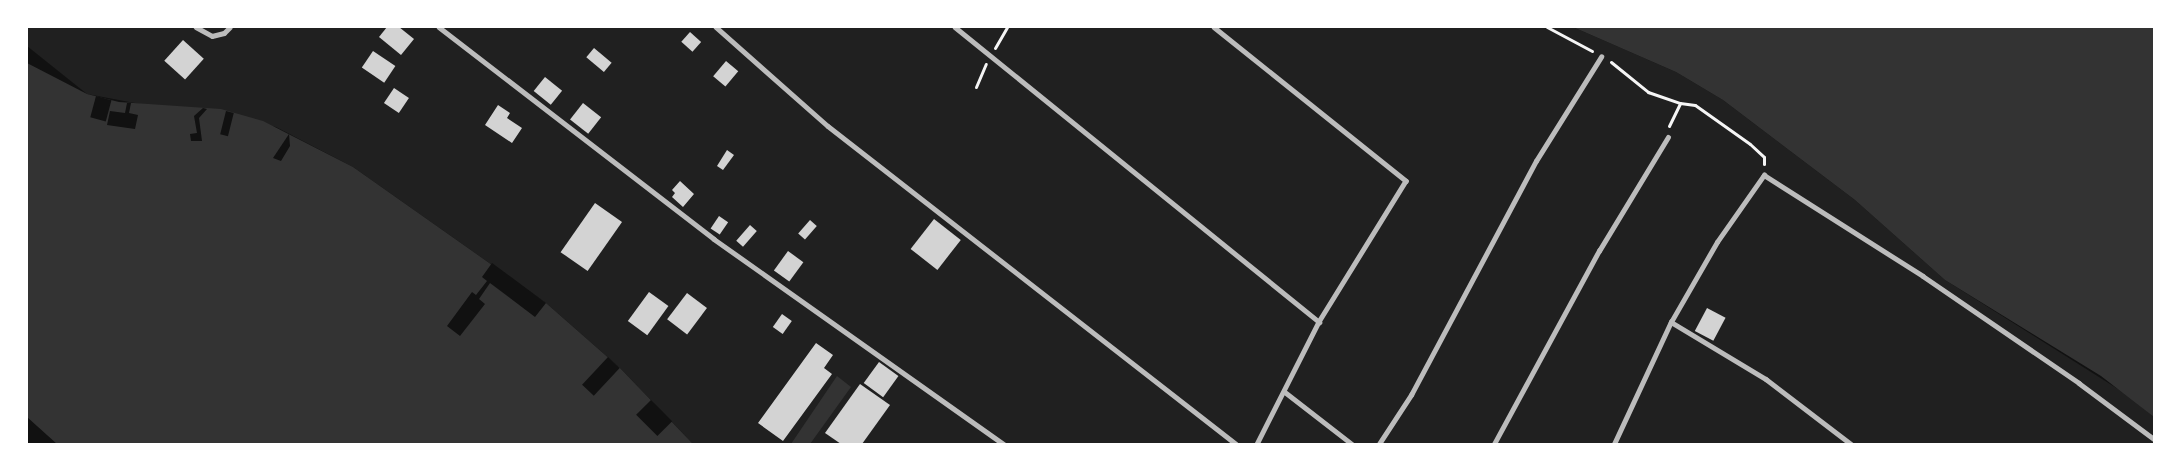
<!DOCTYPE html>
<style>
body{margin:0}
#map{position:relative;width:2181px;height:471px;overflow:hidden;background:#111;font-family:"Roboto Condensed",sans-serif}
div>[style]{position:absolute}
.green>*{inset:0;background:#202020}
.water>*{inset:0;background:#333}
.pier>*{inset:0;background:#111;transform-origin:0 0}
.building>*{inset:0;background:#d3d3d3;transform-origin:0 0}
.path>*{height:3px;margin:-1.5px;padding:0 1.5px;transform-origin:1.5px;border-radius:1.5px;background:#f5f5f5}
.service>*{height:4.5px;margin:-2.25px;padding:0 2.25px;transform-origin:2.25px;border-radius:2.25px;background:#bcbcbc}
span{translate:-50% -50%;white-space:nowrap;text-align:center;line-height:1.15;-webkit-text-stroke:5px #fff;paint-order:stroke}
.frame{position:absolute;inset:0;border:28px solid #fff;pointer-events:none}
</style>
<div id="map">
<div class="green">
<i style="clip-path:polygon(27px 27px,1573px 27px,1676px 72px,1723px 100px,1855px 200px,1945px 280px,2129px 396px,2154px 417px,2154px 444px,693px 444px,620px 368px,546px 303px,353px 167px,276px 127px,195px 108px,156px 107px,87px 94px,27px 46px)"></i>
</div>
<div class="water">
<i style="clip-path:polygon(1573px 27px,2154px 27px,2154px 417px,2101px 376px,1945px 280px,1855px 200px,1723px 100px,1676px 72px)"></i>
<i style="clip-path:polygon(27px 63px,87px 94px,119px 102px,221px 109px,263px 121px,353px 167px,546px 303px,620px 368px,693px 444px,57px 444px,27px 417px)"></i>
<i style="clip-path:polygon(837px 376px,851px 387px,810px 444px,791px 444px)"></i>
</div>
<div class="pier">
<i style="left:96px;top:96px;width:16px;height:22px;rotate:15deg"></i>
<i style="clip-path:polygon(127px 103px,131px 103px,129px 113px,138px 115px,135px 129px,107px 125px,110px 111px,125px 113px)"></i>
<i style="clip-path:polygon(203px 108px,207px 109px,199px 118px,202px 141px,191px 141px,190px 134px,197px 133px,194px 116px)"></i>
<i style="left:226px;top:111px;width:8px;height:24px;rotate:14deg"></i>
<i style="clip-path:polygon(289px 134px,290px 146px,281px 161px,273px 158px)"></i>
<i style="clip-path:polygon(492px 263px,546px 303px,535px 317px,490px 283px,479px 299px,485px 304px,460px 336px,447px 326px,472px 292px,476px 295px,487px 281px,482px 277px)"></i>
<i style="left:608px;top:357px;width:16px;height:38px;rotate:43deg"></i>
<i style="left:651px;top:400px;width:30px;height:21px;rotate:45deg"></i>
</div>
<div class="building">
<i style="clip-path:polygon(387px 27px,399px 27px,414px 39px,401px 55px,379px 37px)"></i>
<i style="left:690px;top:32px;width:15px;height:13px;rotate:42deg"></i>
<i style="left:183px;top:40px;width:28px;height:28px;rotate:42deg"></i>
<i style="left:594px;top:48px;width:23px;height:12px;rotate:40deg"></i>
<i style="left:373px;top:51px;width:27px;height:20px;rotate:34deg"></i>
<i style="left:726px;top:61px;width:16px;height:20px;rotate:40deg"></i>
<i style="left:545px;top:77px;width:22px;height:18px;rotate:39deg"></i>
<i style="left:394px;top:88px;width:18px;height:18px;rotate:34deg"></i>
<i style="left:583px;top:103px;width:23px;height:21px;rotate:38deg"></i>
<i style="clip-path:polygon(498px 105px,510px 113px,507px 118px,522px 128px,512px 143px,485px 125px)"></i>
<i style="clip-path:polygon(727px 150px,734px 155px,723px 170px,717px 166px)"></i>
<i style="clip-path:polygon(680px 181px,694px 194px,683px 207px,672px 197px,675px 193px,672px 190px)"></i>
<i style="left:595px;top:203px;width:33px;height:60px;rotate:35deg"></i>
<i style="left:719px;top:216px;width:11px;height:15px;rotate:34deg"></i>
<i style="left:934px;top:219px;width:34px;height:38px;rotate:38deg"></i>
<i style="left:810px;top:220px;width:9px;height:18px;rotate:41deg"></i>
<i style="left:750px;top:225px;width:9px;height:21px;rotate:41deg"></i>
<i style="left:788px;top:251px;width:19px;height:24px;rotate:36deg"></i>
<i style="left:649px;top:292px;width:24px;height:36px;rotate:36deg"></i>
<i style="left:687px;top:293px;width:25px;height:33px;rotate:37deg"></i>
<i style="left:1707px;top:308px;width:21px;height:26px;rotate:28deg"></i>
<i style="left:782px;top:314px;width:12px;height:16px;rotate:35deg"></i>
<i style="clip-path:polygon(816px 343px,833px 355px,824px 368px,832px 374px,783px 441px,758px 423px)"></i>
<i style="left:879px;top:362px;width:24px;height:26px;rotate:36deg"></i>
<i style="clip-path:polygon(860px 384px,890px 405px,862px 444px,841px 444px,825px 433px)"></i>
</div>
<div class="path">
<i style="left:1547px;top:27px;width:51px;rotate:28.1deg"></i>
<i style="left:995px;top:48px;width:24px;rotate:-60deg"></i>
<i style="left:1611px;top:62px;width:48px;rotate:39deg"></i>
<i style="left:1648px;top:92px;width:34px;rotate:19deg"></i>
<i style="left:976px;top:87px;width:25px;rotate:-67deg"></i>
<i style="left:1669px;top:126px;width:25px;rotate:-64deg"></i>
<i style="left:1680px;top:103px;width:15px;rotate:8deg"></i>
<i style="left:1695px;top:105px;width:67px;rotate:35.3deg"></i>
<i style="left:1750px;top:144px;width:19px;rotate:43deg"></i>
<i style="left:1764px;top:157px;width:7px;rotate:90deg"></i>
</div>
<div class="service">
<i style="left:196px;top:27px;width:18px;rotate:29deg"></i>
<i style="left:212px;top:36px;width:12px;rotate:-14deg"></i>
<i style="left:224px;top:33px;width:8px;rotate:-45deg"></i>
<i style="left:439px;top:27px;width:347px;rotate:37.6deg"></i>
<i style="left:714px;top:239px;width:355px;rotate:35.3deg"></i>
<i style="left:716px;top:27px;width:149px;rotate:41.5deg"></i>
<i style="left:828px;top:126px;width:517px;rotate:37.93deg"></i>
<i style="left:955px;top:27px;width:469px;rotate:39deg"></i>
<i style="left:1214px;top:27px;width:246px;rotate:38.7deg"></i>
<i style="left:1406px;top:181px;width:166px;rotate:121.7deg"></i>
<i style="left:1319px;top:322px;width:137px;rotate:116.9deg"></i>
<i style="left:1671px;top:322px;width:111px;rotate:31deg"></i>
<i style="left:1766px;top:379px;width:107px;rotate:37.4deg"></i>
<i style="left:1285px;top:392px;width:85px;rotate:37.8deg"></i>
<i style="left:1379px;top:444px;width:59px;rotate:-56.9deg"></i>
<i style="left:1411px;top:395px;width:265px;rotate:-61.9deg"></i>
<i style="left:1536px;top:161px;width:123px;rotate:-58deg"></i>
<i style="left:1494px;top:444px;width:220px;rotate:-61.5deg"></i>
<i style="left:1599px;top:251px;width:133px;rotate:-58.8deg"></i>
<i style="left:1614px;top:444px;width:135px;rotate:-65deg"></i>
<i style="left:1671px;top:322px;width:92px;rotate:-60.1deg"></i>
<i style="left:1717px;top:242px;width:82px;rotate:-55deg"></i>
<i style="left:1764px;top:175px;width:188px;rotate:32.4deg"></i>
<i style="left:1923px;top:276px;width:189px;rotate:34.4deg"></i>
<i style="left:2079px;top:383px;width:94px;rotate:36.7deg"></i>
</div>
<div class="frame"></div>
</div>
